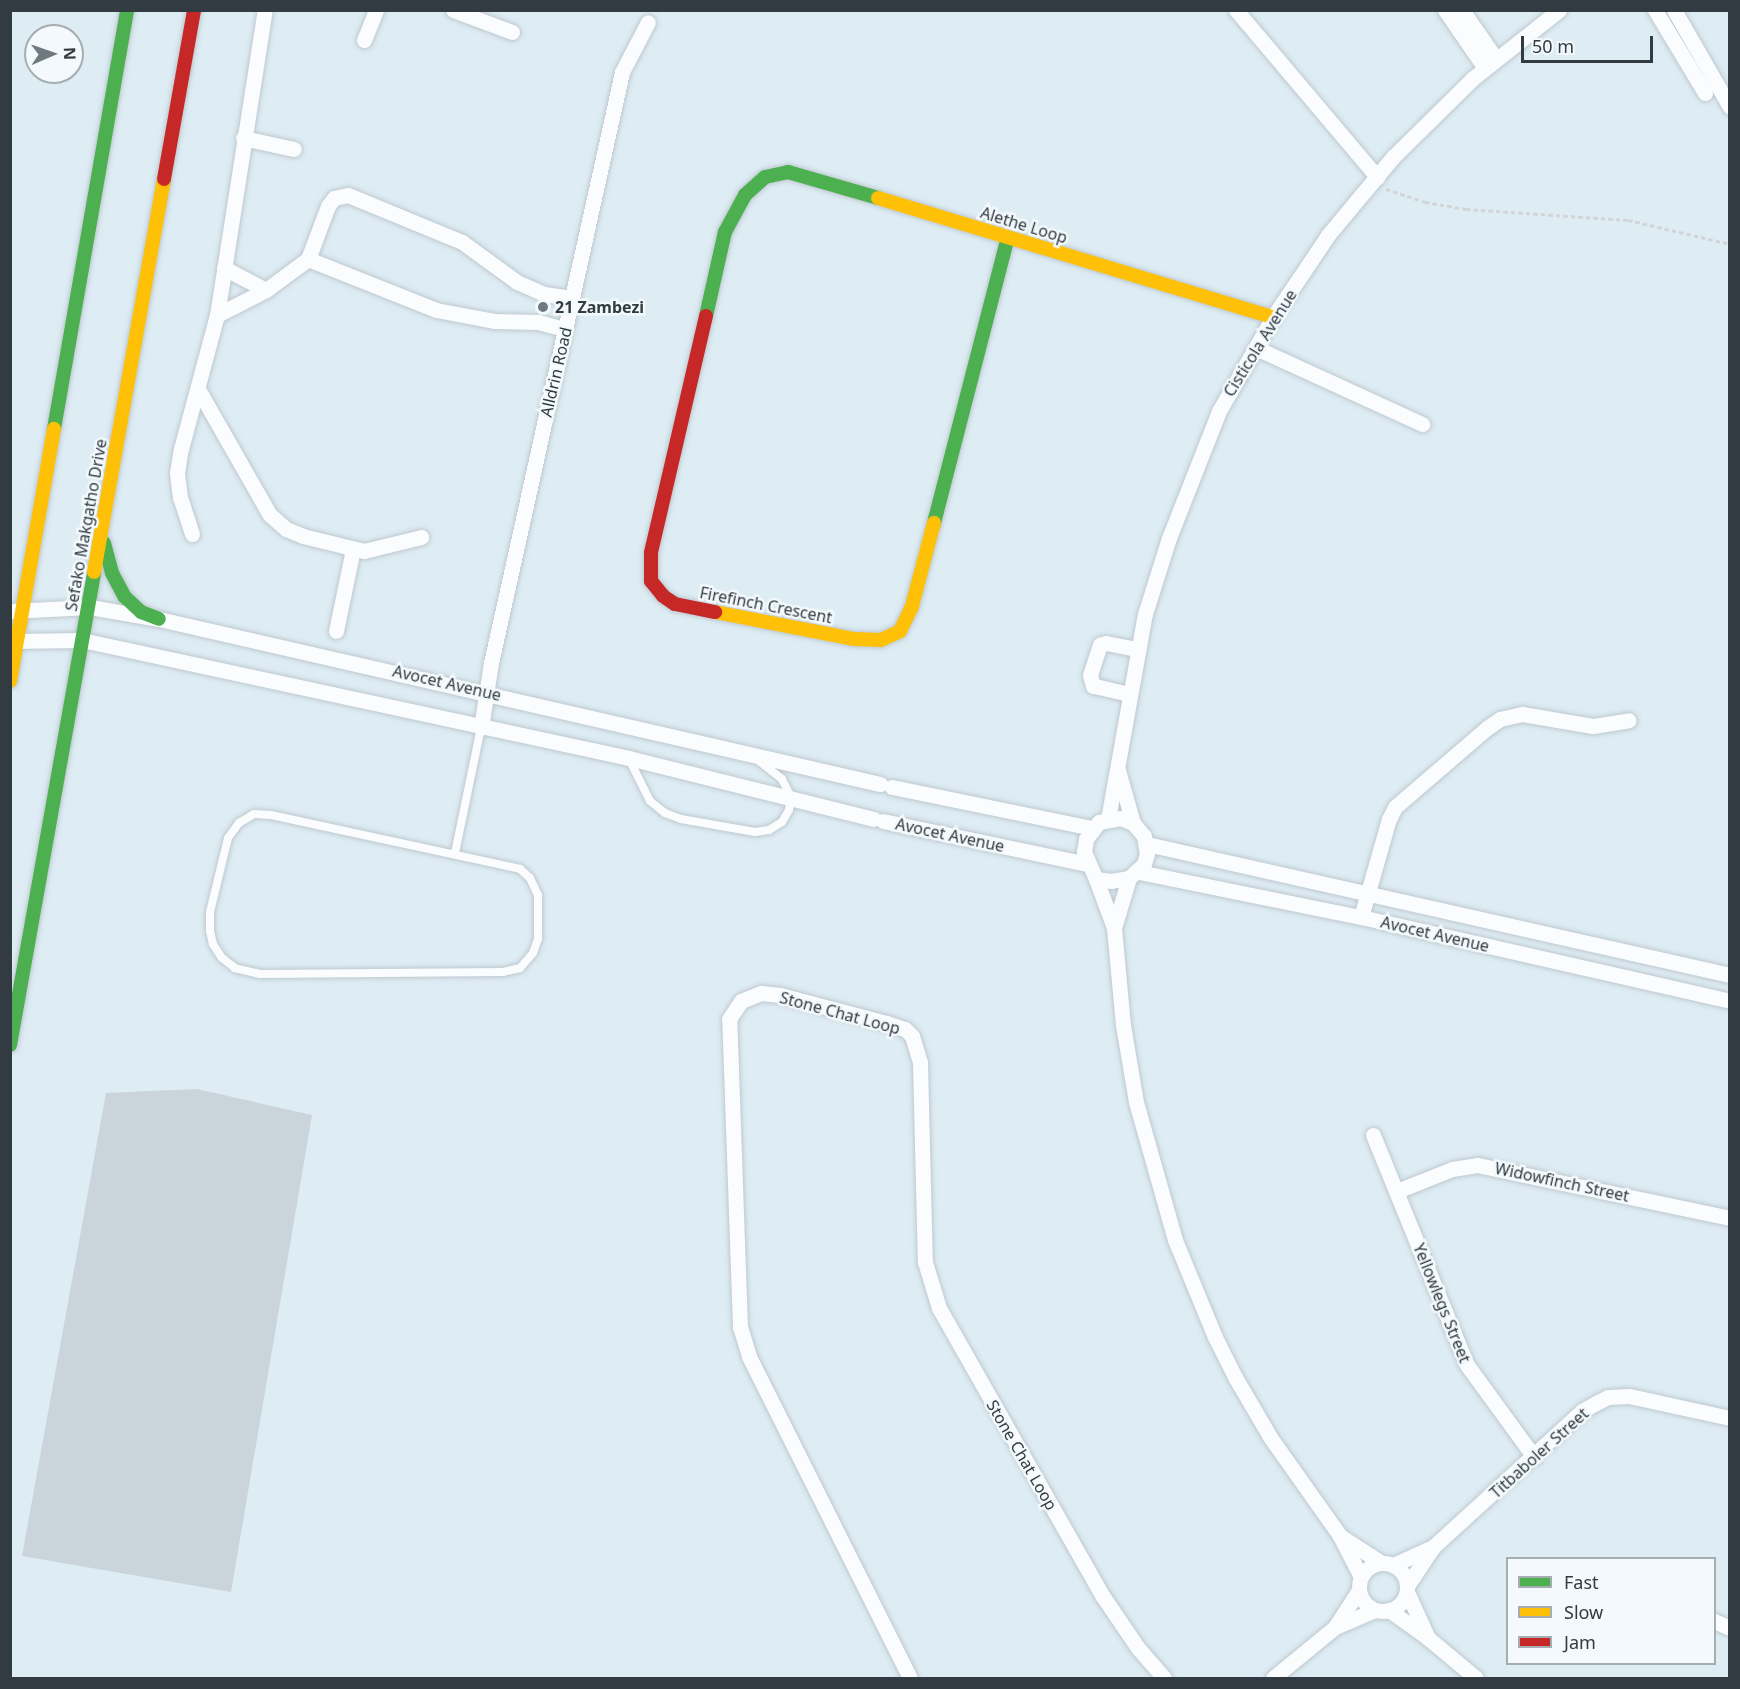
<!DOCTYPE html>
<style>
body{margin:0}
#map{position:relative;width:1740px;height:1689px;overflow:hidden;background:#deecf4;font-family:"Noto Sans",sans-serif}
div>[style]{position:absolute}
.building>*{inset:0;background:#c9d4db}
.path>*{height:3px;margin-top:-1.5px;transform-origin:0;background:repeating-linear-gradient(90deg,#d1d5d7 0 4.5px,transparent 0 7.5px)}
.roads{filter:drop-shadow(0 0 2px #bec9cf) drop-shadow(0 0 2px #bec9cf)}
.lane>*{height:8px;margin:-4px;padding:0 4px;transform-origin:4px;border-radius:4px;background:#fafcfd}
.street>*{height:15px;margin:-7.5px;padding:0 7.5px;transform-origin:7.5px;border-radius:7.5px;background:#fafcfd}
.street>.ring{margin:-7.5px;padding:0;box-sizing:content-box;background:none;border:15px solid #fafcfd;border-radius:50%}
.fast>*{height:14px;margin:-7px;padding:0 7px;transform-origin:7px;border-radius:7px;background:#4caf50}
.slow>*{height:14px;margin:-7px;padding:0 7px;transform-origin:7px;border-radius:7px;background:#ffc107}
.jam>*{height:14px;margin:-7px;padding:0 7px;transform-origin:7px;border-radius:7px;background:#c62828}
.dots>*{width:16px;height:16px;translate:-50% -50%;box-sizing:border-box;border:3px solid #f3f9fc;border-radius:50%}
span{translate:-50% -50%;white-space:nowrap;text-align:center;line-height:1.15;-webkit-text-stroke:5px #f3f9fc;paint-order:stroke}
.street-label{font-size:16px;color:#313b41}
.poi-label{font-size:16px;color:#313b41;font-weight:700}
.left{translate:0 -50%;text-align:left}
.frame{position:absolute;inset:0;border:12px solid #313b41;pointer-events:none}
.legend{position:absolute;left:1506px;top:1557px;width:210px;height:108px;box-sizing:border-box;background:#f3f9fc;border:2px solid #a5adb1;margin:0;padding:8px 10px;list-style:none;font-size:18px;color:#313b41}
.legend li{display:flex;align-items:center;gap:12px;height:30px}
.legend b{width:30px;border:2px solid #a5adb1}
.north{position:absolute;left:24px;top:24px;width:60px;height:60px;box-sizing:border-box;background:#f3f9fc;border:2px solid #a5adb1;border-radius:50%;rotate:88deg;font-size:16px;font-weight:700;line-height:24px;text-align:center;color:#313b41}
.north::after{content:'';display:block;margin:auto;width:21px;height:27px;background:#6e7980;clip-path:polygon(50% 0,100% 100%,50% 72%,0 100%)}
.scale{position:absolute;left:1521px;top:36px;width:132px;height:27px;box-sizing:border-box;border:3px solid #313b41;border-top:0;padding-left:8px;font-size:18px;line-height:21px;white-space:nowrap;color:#313b41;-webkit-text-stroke:4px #f3f9fc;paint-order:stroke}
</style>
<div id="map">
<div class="building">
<i style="clip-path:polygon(197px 1089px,312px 1115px,231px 1592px,22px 1556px,106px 1093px)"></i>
</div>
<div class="path">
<i style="left:1386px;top:189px;width:41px;rotate:18.4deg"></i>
<i style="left:1425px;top:202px;width:42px;rotate:9.7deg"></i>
<i style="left:1466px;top:209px;width:162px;rotate:3.9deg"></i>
<i style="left:1628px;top:220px;width:105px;rotate:13.2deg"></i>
</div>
<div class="roads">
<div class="lane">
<i style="left:629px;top:759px;width:47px;rotate:63.4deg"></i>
<i style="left:650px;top:801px;width:19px;rotate:39deg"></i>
<i style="left:665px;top:813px;width:17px;rotate:21deg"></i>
<i style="left:681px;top:819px;width:75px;rotate:10deg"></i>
<i style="left:755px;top:832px;width:14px;rotate:-8deg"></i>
<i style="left:769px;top:830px;width:15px;rotate:-32deg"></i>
<i style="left:782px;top:822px;width:14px;rotate:-60deg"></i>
<i style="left:789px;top:810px;width:13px;rotate:-81deg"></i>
<i style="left:791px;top:797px;width:20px;rotate:-117deg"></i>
<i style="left:782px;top:779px;width:31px;rotate:-142deg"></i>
<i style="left:254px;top:814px;width:17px;rotate:3deg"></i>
<i style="left:271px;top:815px;width:255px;rotate:12.2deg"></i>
<i style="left:520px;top:869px;width:13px;rotate:42deg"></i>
<i style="left:530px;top:878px;width:19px;rotate:65deg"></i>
<i style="left:538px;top:895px;width:44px;rotate:90deg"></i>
<i style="left:538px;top:939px;width:15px;rotate:110deg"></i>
<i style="left:533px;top:953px;width:20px;rotate:131deg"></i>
<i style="left:520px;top:968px;width:17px;rotate:167deg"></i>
<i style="left:503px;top:972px;width:243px;rotate:179.5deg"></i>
<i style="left:260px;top:974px;width:26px;rotate:-167deg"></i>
<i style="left:235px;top:968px;width:16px;rotate:-142deg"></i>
<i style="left:222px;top:958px;width:17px;rotate:-123deg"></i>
<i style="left:213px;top:944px;width:13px;rotate:-103deg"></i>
<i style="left:210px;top:931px;width:19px;rotate:-90deg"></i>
<i style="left:210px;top:912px;width:76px;rotate:-76.3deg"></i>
<i style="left:228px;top:838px;width:19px;rotate:-54deg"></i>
<i style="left:239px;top:823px;width:17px;rotate:-31deg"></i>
<i style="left:455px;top:853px;width:128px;rotate:-78.3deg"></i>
</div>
<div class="street">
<i style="left:453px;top:10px;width:63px;rotate:20.4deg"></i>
<i style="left:1236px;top:10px;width:219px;rotate:49.8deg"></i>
<i style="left:1445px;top:10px;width:70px;rotate:55.4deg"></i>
<i style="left:1462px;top:10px;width:60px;rotate:55.2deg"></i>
<i style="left:1655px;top:10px;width:97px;rotate:58.9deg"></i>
<i style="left:1674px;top:10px;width:112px;rotate:60deg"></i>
<i style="left:364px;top:40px;width:32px;rotate:-68deg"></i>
<i style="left:243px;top:138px;width:52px;rotate:12.2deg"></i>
<i style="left:308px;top:259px;width:138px;rotate:21.7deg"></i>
<i style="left:436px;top:310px;width:59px;rotate:10.7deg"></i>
<i style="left:494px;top:321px;width:44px;rotate:1.3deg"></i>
<i style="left:538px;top:322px;width:28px;rotate:15deg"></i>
<i style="left:224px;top:268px;width:47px;rotate:27.6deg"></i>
<i style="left:217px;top:315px;width:55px;rotate:-27deg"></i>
<i style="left:266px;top:290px;width:52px;rotate:-36.4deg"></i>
<i style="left:308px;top:259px;width:57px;rotate:-69.3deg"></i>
<i style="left:328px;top:206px;width:10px;rotate:-53deg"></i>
<i style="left:334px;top:198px;width:14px;rotate:-12deg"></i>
<i style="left:348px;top:195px;width:123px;rotate:22.4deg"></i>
<i style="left:462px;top:242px;width:68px;rotate:36deg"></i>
<i style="left:517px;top:282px;width:30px;rotate:24deg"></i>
<i style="left:544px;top:294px;width:28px;rotate:8deg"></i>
<i style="left:1256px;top:348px;width:183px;rotate:24.6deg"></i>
<i style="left:198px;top:389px;width:145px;rotate:60.3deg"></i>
<i style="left:270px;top:515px;width:21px;rotate:41deg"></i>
<i style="left:286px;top:529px;width:18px;rotate:22deg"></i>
<i style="left:303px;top:536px;width:63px;rotate:13.8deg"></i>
<i style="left:364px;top:551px;width:59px;rotate:-13.8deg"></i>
<i style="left:192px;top:534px;width:38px;rotate:-108deg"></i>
<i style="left:180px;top:498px;width:25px;rotate:-97deg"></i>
<i style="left:177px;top:473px;width:24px;rotate:-81deg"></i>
<i style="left:181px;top:449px;width:139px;rotate:-75deg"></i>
<i style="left:217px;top:315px;width:309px;rotate:-81.1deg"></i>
<i style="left:10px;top:611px;width:80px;rotate:-2.9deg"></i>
<i style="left:90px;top:607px;width:70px;rotate:9.9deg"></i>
<i style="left:159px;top:619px;width:740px;rotate:12.89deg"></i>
<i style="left:336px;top:631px;width:84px;rotate:-78.3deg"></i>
<i style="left:10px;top:641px;width:72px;rotate:-0.8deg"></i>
<i style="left:82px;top:640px;width:560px;rotate:12.17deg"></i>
<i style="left:629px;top:758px;width:252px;rotate:14deg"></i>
<i style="left:1129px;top:694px;width:37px;rotate:-167deg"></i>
<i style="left:1093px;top:686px;width:11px;rotate:-105deg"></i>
<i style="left:1090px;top:675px;width:32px;rotate:-72deg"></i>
<i style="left:1100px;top:645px;width:6px;rotate:-18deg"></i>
<i style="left:1106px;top:643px;width:33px;rotate:11deg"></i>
<i style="left:481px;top:728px;width:66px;rotate:-81.3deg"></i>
<i style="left:491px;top:663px;width:605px;rotate:-77.5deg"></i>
<i style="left:622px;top:72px;width:56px;rotate:-62.5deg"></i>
<i style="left:1118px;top:770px;width:55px;rotate:74.2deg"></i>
<i style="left:892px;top:787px;width:204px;rotate:11.6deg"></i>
<i style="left:1121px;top:818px;width:13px;rotate:23deg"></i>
<i style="left:1133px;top:823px;width:17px;rotate:50deg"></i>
<i style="left:1144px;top:836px;width:18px;rotate:81deg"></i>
<i style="left:1147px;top:854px;width:10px;rotate:107deg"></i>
<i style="left:1144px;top:864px;width:21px;rotate:137deg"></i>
<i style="left:1129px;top:878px;width:18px;rotate:171deg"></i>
<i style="left:1111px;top:881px;width:15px;rotate:-172deg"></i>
<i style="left:1096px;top:879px;width:30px;rotate:-114deg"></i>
<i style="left:1084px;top:852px;width:13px;rotate:-81deg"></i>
<i style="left:1086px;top:839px;width:21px;rotate:-53deg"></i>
<i style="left:1099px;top:822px;width:22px;rotate:-10deg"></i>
<i style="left:1108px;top:819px;width:208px;rotate:-79.8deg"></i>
<i style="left:1145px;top:614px;width:80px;rotate:-72.5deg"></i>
<i style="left:1169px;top:538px;width:136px;rotate:-68.5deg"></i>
<i style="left:1219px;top:411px;width:108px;rotate:-60.1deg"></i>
<i style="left:1273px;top:317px;width:99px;rotate:-56.1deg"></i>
<i style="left:1328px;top:235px;width:102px;rotate:-50.2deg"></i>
<i style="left:1393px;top:157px;width:111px;rotate:-44.6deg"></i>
<i style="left:1472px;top:79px;width:111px;rotate:-38.4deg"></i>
<i style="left:883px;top:821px;width:208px;rotate:11.9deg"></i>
<i style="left:1147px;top:844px;width:598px;rotate:12.66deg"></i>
<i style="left:1139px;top:872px;width:227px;rotate:11.5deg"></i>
<i style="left:1361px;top:917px;width:378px;rotate:12.8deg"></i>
<i style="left:1096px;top:879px;width:52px;rotate:69.8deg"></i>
<i style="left:1114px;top:928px;width:97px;rotate:84.7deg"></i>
<i style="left:1123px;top:1025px;width:78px;rotate:80.4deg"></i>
<i style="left:1136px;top:1102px;width:143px;rotate:74.2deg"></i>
<i style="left:1175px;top:1240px;width:105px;rotate:67.6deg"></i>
<i style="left:1215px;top:1337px;width:45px;rotate:63.4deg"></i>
<i style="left:1235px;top:1377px;width:69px;rotate:59.7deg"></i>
<i style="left:1270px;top:1437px;width:121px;rotate:54.7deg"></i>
<i style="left:1340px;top:1536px;width:46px;rotate:62.9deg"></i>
<i style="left:1361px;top:917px;width:102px;rotate:-74.1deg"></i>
<i style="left:1389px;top:819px;width:13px;rotate:-63deg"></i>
<i style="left:1395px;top:807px;width:121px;rotate:-40.7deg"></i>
<i style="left:1487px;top:728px;width:16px;rotate:-35deg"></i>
<i style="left:1500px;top:719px;width:23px;rotate:-13deg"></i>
<i style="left:1522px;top:714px;width:72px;rotate:9.6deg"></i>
<i style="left:1593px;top:726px;width:36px;rotate:-9deg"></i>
<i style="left:1114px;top:928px;width:52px;rotate:-73.3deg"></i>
<i style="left:1373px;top:1135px;width:248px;rotate:67.8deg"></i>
<i style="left:1467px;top:1365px;width:114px;rotate:53.9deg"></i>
<i style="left:1397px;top:1191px;width:59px;rotate:-21.8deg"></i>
<i style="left:1452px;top:1169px;width:25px;rotate:-9deg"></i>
<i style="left:1477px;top:1165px;width:258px;rotate:11.8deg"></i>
<i style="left:1340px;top:1536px;width:48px;rotate:33deg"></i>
<i class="ring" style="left:1359px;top:1563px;width:33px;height:33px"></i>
<i style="left:1393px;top:1565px;width:44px;rotate:-24.2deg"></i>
<i style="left:1407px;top:1586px;width:47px;rotate:-56.3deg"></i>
<i style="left:1433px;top:1547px;width:202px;rotate:-42.4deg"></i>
<i style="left:1582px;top:1411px;width:16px;rotate:-30deg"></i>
<i style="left:1596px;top:1403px;width:13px;rotate:-27deg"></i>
<i style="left:1608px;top:1397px;width:21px;rotate:-3deg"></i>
<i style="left:1629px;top:1396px;width:103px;rotate:12.3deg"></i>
<i style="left:1407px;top:1592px;width:51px;rotate:65.5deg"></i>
<i style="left:1389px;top:1610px;width:48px;rotate:35.7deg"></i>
<i style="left:1428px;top:1638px;width:62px;rotate:39.8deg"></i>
<i style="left:1714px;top:1621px;width:17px;rotate:24deg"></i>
<i style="left:1335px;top:1627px;width:44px;rotate:-57deg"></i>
<i style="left:910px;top:1678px;width:360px;rotate:-116.6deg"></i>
<i style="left:749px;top:1356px;width:30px;rotate:-107deg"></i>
<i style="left:740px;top:1327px;width:308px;rotate:-92deg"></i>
<i style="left:729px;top:1019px;width:22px;rotate:-56deg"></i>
<i style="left:741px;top:1001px;width:22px;rotate:-22deg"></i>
<i style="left:761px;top:993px;width:19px;rotate:6deg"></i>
<i style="left:780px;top:995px;width:110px;rotate:14.8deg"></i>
<i style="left:886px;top:1023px;width:20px;rotate:18deg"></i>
<i style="left:905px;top:1029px;width:10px;rotate:45deg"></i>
<i style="left:912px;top:1036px;width:28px;rotate:73deg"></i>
<i style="left:920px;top:1063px;width:199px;rotate:88.6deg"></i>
<i style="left:925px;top:1262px;width:48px;rotate:73.1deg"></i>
<i style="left:939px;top:1308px;width:330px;rotate:60.4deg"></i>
<i style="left:1102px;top:1595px;width:64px;rotate:55.8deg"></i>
<i style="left:1138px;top:1648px;width:40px;rotate:49deg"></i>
<i style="left:1273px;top:1678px;width:80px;rotate:-39.4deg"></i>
<i style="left:1335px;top:1627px;width:43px;rotate:-23deg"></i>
</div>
<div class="fast">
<i style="left:706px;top:316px;width:86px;rotate:-77.3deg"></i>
<i style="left:725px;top:232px;width:42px;rotate:-61.6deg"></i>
<i style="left:745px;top:195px;width:27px;rotate:-42deg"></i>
<i style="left:765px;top:177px;width:24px;rotate:-12deg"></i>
<i style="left:788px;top:172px;width:94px;rotate:16.1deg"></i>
<i style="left:54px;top:429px;width:425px;rotate:-80.1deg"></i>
<i style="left:934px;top:523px;width:295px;rotate:-75.5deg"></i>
<i style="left:104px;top:543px;width:31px;rotate:75deg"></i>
<i style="left:112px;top:573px;width:27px;rotate:62deg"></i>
<i style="left:125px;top:597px;width:22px;rotate:43deg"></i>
<i style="left:141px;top:612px;width:19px;rotate:21deg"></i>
<i style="left:10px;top:1045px;width:480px;rotate:-79.9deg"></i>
</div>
<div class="slow">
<i style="left:878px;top:198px;width:413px;rotate:16.8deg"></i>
<i style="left:94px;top:572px;width:399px;rotate:-79.9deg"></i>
<i style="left:715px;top:612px;width:142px;rotate:11deg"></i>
<i style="left:854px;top:639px;width:27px;rotate:2deg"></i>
<i style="left:881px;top:640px;width:21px;rotate:-25deg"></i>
<i style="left:900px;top:631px;width:28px;rotate:-64deg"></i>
<i style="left:912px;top:606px;width:86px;rotate:-75.2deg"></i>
<i style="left:10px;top:681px;width:256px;rotate:-80.1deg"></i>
</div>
<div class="jam">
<i style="left:164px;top:179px;width:172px;rotate:-79.9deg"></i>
<i style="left:706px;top:316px;width:243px;rotate:103.1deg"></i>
<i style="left:651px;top:553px;width:28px;rotate:90deg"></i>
<i style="left:651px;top:581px;width:19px;rotate:51deg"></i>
<i style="left:663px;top:596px;width:14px;rotate:34deg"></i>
<i style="left:675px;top:604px;width:41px;rotate:11.3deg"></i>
</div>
</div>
<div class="dots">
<i style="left:543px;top:307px;background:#6e7980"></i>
</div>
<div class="street-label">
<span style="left:1024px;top:225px;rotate:17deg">Alethe Loop</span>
<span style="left:1260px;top:343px;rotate:-58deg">Cisticola Avenue</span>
<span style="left:556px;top:372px;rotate:-77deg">Alldrin Road</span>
<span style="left:86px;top:525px;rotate:-80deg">Sefako Makgatho Drive</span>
<span style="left:766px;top:605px;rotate:11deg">Firefinch Crescent</span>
<span style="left:447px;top:683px;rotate:13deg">Avocet Avenue</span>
<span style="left:950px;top:835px;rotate:12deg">Avocet Avenue</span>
<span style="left:1435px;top:934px;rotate:13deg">Avocet Avenue</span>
<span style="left:840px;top:1013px;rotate:15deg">Stone Chat Loop</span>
<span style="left:1562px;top:1182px;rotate:12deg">Widowfinch Street</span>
<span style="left:1442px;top:1303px;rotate:68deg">Yellowlegs Street</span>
<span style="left:1539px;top:1453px;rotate:-42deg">Titbaboler Street</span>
<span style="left:1022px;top:1455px;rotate:60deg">Stone Chat Loop</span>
</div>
<div class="poi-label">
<span class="left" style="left:555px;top:307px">21 Zambezi</span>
</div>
<div class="frame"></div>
<ul class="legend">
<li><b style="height:8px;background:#4caf50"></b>Fast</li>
<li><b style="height:8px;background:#ffc107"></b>Slow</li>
<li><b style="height:8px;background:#c62828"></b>Jam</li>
</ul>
<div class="north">N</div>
<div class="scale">50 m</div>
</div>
